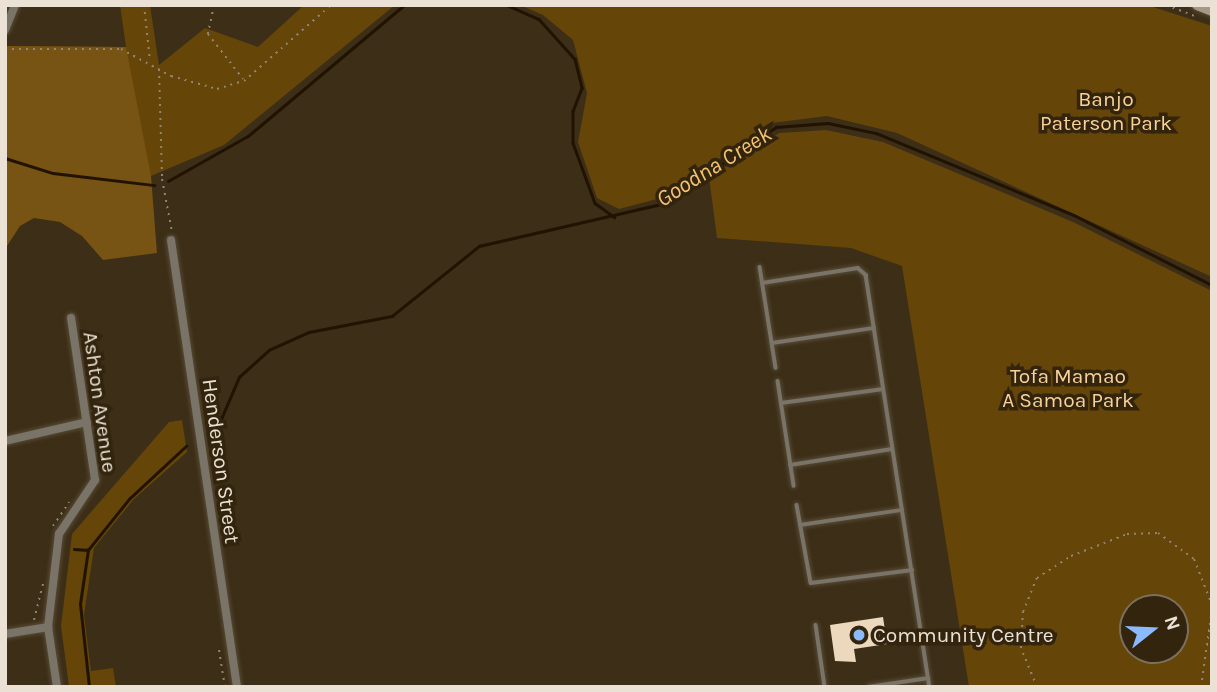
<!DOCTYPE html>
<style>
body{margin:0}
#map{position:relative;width:1217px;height:692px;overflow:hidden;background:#3c2e17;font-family:Karla,sans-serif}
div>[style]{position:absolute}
.green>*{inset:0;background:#654508}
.forest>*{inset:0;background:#775314}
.stream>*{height:2.5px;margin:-1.25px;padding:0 1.25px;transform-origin:1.25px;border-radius:1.25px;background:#211300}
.building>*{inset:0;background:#ebd8bd}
.path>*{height:2px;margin-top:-1px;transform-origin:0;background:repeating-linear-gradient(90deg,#918573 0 2px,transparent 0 7px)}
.roads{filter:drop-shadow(0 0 2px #584b35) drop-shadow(0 0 2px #584b35)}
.lane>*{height:3.5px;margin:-1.75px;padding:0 1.75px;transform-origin:1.75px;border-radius:1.75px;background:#7a7368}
.street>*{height:8px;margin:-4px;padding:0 4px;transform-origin:4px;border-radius:4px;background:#7a7368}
.secondary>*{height:10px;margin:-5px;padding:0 5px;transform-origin:5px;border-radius:5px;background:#a49887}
.dots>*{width:19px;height:19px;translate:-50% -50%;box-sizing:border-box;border:4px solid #32240d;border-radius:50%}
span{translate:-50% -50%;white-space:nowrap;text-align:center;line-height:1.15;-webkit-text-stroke:7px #32240d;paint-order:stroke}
.park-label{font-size:21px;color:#f9d299}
.street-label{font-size:21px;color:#ebe2d5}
.poi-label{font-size:21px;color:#ebe2d5}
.left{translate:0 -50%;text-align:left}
.water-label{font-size:23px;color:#f5c273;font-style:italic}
.frame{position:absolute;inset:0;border:7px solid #ebe2d5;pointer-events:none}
.north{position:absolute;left:1119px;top:594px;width:70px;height:70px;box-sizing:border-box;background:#32240d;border:2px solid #7c705d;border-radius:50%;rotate:72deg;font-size:19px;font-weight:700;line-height:28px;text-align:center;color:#ebe2d5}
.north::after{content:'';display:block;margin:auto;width:24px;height:32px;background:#8abafc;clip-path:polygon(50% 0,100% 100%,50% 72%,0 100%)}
</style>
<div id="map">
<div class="green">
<i style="clip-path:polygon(120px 5px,150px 5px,159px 65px,205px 28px,258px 47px,304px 5px,395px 5px,224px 145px,151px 176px,19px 166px,5px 46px,126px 47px)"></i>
<i style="clip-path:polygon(520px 5px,1147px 5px,1212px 26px,1212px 277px,897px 133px,827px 116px,772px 123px,661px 198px,619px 209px,597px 198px,578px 142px,587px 93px,573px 40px,543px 15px)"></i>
<i style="clip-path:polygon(evenodd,826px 130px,883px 142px,1073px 222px,1212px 291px,1212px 687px,969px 687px,902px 266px,851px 248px,717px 238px,709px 177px,779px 133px,826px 130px,1175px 608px,1175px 650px,1133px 650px,1133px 608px,1175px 608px)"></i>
<i style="clip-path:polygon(182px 420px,187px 452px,134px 499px,94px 548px,84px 615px,91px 671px,113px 668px,116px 687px,69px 687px,61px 626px,72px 534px,169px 422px)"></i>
</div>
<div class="forest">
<i style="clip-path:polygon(5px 46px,126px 47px,151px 176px,157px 253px,103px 260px,82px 236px,60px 222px,34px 218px,20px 226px,5px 249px)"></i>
</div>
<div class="stream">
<i style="left:507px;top:5px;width:35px;rotate:24deg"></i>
<i style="left:539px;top:19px;width:54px;rotate:48deg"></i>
<i style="left:575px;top:59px;width:30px;rotate:76deg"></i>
<i style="left:582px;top:88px;width:25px;rotate:111deg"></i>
<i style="left:573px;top:111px;width:32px;rotate:90deg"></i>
<i style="left:573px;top:143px;width:64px;rotate:69.9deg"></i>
<i style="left:595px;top:203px;width:24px;rotate:36deg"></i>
<i style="left:5px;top:158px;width:50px;rotate:17.4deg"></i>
<i style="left:53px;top:173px;width:102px;rotate:6.8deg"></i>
<i style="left:168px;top:181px;width:92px;rotate:-29.4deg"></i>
<i style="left:248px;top:136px;width:204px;rotate:-40deg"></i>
<i style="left:215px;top:433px;width:61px;rotate:-66.8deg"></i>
<i style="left:239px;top:377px;width:40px;rotate:-42deg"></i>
<i style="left:269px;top:350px;width:44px;rotate:-24.2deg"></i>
<i style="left:309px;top:332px;width:85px;rotate:-10.9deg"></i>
<i style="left:392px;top:316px;width:112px;rotate:-38.8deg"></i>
<i style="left:479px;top:246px;width:191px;rotate:-13deg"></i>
<i style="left:665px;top:203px;width:135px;rotate:-34.4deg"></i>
<i style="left:776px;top:127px;width:52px;rotate:-4.4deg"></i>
<i style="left:828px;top:123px;width:49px;rotate:11.8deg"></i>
<i style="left:876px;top:133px;width:214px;rotate:22.5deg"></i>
<i style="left:1074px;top:215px;width:155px;rotate:26.9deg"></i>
<i style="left:74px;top:549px;width:14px;rotate:4deg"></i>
<i style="left:89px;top:687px;width:83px;rotate:-96.2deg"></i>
<i style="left:80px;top:604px;width:55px;rotate:-81.6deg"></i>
<i style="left:88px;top:550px;width:65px;rotate:-51.2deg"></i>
<i style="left:129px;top:499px;width:78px;rotate:-42.9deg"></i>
</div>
<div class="building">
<i style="clip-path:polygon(883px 617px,887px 644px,854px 649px,856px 662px,835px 661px,830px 625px)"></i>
</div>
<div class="path">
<i style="left:144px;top:5px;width:56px;rotate:83.9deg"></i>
<i style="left:214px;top:5px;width:30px;rotate:102deg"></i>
<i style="left:208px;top:34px;width:57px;rotate:52.1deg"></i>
<i style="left:1166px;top:5px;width:34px;rotate:21deg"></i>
<i style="left:5px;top:49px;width:116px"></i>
<i style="left:121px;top:49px;width:57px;rotate:28.4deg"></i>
<i style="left:171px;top:76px;width:48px;rotate:15.8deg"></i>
<i style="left:217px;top:89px;width:28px;rotate:-17deg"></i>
<i style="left:244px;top:81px;width:116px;rotate:-41.1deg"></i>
<i style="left:159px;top:69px;width:110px;rotate:88.4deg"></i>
<i style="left:162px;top:179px;width:54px;rotate:79.3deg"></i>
<i style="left:53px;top:526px;width:29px;rotate:-56deg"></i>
<i style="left:34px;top:620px;width:38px;rotate:-76deg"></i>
<i style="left:219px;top:650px;width:37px;rotate:81deg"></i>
<i style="left:1037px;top:687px;width:42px;rotate:-112.3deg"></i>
<i style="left:1021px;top:648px;width:36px;rotate:-87deg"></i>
<i style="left:1023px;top:612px;width:37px;rotate:-68deg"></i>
<i style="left:1037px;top:578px;width:40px;rotate:-32.9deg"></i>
<i style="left:1071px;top:556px;width:60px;rotate:-21.4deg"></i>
<i style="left:1127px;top:534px;width:31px;rotate:-2deg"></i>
<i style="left:1158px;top:533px;width:44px;rotate:35.8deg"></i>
<i style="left:1194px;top:559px;width:49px;rotate:68.6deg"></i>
<i style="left:1201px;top:687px;width:79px;rotate:-82deg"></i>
</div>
<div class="roads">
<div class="lane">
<i style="left:760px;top:267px;width:102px;rotate:81deg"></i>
<i style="left:762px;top:283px;width:97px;rotate:-8.9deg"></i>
<i style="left:858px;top:268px;width:11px;rotate:41deg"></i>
<i style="left:866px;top:275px;width:417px;rotate:81.2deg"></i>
<i style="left:772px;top:343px;width:103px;rotate:-8.4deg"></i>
<i style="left:778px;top:381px;width:106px;rotate:81.3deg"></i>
<i style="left:781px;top:403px;width:103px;rotate:-7.8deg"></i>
<i style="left:790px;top:465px;width:103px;rotate:-8.9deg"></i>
<i style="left:797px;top:505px;width:79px;rotate:79.8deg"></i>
<i style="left:811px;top:583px;width:102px;rotate:-7.3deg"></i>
<i style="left:800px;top:525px;width:103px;rotate:-8.4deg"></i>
<i style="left:816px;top:625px;width:63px;rotate:81.7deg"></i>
<i style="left:868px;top:687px;width:61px;rotate:-8.5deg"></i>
</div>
<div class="street">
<i style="left:5px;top:30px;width:27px;rotate:-68deg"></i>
<i style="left:171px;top:240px;width:452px;rotate:81.6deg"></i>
<i style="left:5px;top:441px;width:84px;rotate:-13deg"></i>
<i style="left:5px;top:634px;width:44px;rotate:-9.2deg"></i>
<i style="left:57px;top:687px;width:61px;rotate:-98.5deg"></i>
<i style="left:48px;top:627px;width:94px;rotate:-83.3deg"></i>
<i style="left:59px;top:534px;width:65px;rotate:-56.3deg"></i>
<i style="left:95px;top:480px;width:164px;rotate:-98.4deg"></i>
</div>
<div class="secondary">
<i style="left:1197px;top:5px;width:16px;rotate:22deg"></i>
</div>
</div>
<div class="dots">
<i style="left:859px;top:635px;background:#8abafc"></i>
</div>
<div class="park-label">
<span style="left:1106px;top:111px">Banjo<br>Paterson Park</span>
<span style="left:1068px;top:388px">Tofa Mamao<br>A Samoa Park</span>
</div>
<div class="street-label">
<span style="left:100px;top:402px;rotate:82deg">Ashton Avenue</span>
<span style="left:221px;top:461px;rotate:82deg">Henderson Street</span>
</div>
<div class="poi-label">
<span class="left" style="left:873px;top:635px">Community Centre</span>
</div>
<div class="water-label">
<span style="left:714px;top:167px;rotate:-32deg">Goodna Creek</span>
</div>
<div class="frame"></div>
<div class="north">N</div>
</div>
